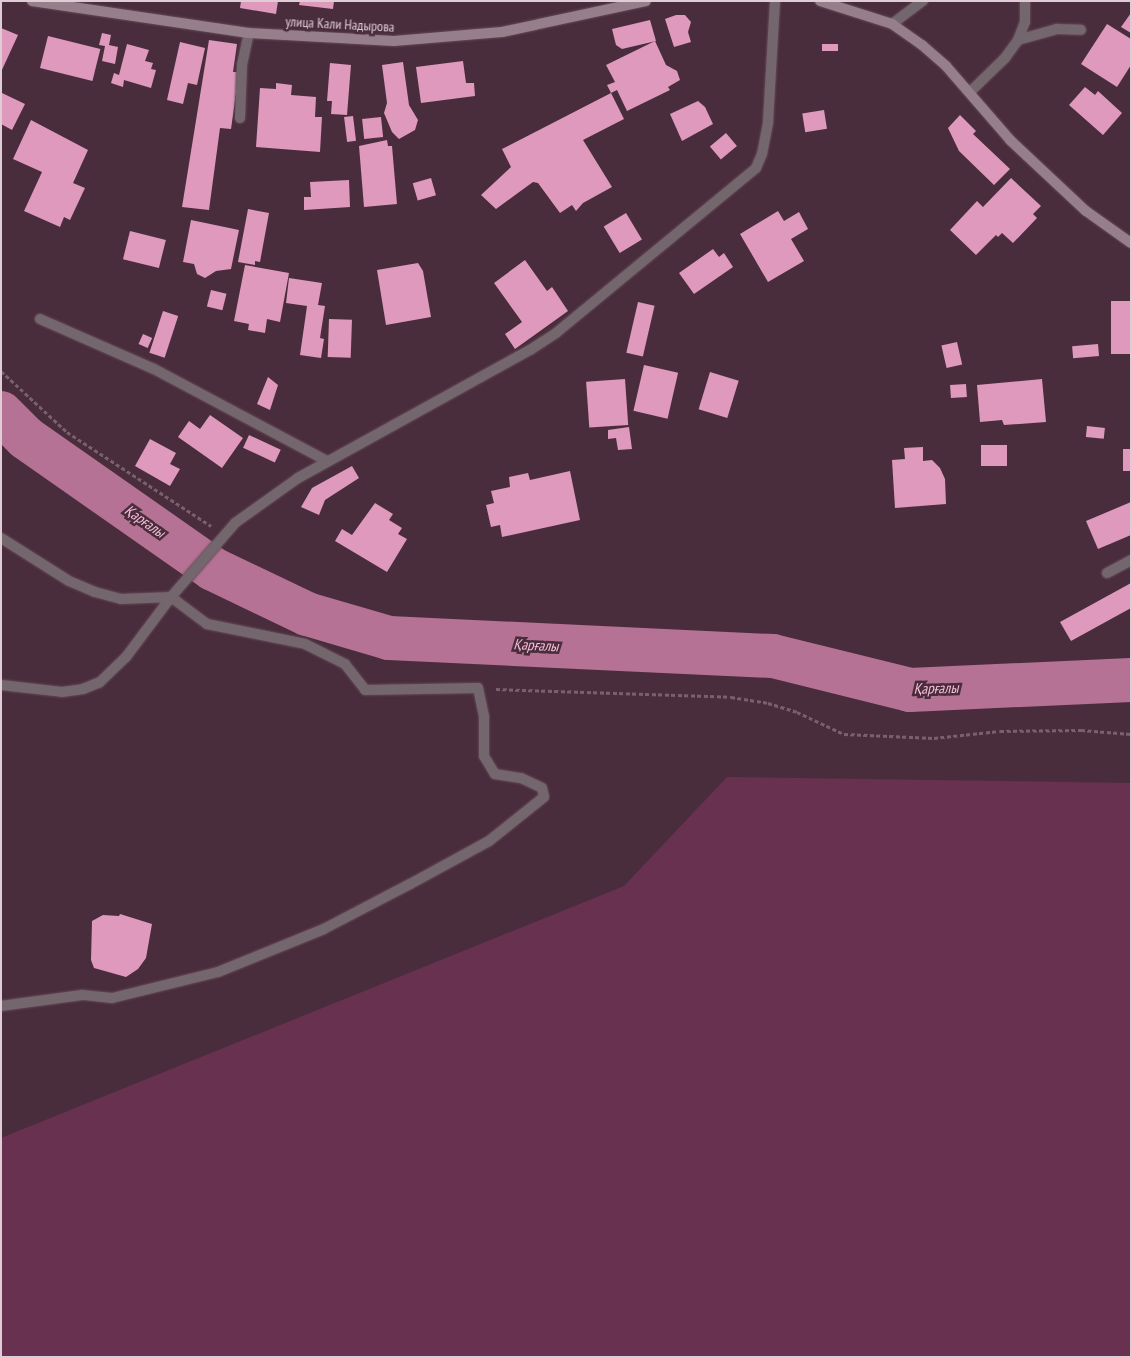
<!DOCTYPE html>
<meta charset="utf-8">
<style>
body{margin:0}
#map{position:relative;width:1132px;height:1358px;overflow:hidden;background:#4a2d3c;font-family:"PT Sans Narrow",sans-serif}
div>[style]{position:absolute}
.green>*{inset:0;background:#68314f}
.river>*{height:44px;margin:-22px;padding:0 22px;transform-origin:22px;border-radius:22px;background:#b57294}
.building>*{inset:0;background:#df99bd;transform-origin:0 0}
.path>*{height:3px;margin-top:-1.5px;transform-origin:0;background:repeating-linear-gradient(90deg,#7a606d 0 4px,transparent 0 6.5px)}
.roads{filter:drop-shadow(0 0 1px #654a58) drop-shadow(0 0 1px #654a58)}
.lane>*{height:10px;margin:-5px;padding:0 5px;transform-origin:5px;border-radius:5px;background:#74666d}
.street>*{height:10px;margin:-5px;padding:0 5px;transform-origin:5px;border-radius:5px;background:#74666d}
.secondary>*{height:10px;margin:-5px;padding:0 5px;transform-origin:5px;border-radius:5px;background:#967f8a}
span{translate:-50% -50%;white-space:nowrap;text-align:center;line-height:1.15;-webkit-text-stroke:5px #4a2d3c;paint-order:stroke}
.street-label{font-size:14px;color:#dfccd5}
.water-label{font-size:15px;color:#f8beda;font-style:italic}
.frame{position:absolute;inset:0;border:2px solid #dfccd5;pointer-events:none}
</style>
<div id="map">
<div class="green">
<i style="clip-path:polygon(727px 777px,1131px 783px,1131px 1357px,1px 1357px,1px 1138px,624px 886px)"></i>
</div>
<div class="river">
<i style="left:1px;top:413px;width:35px;rotate:45deg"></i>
<i style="left:26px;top:438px;width:228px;rotate:35deg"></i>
<i style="left:213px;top:569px;width:104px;rotate:25.6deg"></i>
<i style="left:307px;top:614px;width:85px;rotate:16.3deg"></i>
<i style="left:389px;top:638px;width:384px;rotate:2.7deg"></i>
<i style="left:773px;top:656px;width:141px;rotate:13.9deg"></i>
<i style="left:910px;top:690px;width:221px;rotate:-2.6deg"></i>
</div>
<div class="building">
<i style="clip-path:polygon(241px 1px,278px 1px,276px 14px,240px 8px)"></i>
<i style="clip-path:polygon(300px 1px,334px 1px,333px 9px,299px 5px)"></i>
<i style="clip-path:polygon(1131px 13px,1131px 33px,1121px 27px)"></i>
<i style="clip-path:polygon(676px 15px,685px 15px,691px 22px,688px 32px,691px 42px,674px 47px,665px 19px)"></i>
<i style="clip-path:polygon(650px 20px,656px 41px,622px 49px,616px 45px,612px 29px)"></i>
<i style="clip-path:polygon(1107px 24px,1131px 39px,1131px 65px,1117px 87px,1081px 64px)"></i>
<i style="clip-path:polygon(1px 28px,18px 35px,1px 72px)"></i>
<i style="clip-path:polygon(102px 33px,111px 35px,109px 45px,118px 47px,115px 64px,102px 61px,105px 46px,99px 45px)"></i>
<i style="left:48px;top:36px;width:54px;height:33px;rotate:14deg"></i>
<i style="clip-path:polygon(209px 40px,237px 44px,233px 72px,239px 72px,231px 129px,220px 128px,209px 210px,182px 207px)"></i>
<i style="clip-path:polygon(655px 41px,666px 65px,677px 71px,680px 80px,668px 87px,670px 90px,627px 111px,617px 90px,611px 93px,607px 85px,615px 82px,606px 65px)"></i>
<i style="clip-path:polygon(180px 42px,205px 48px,197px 85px,188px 83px,183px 104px,167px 100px)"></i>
<i style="clip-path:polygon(127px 44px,149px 50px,145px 61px,153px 63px,151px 69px,156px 70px,151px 88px,124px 80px,123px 87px,111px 83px,114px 73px,119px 75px)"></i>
<i style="left:822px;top:44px;width:16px;height:7px"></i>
<i style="clip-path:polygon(463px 61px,466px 83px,474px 83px,475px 96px,421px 103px,416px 67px)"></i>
<i style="clip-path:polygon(403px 62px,409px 105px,418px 120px,415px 130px,399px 139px,392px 132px,384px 113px,387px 103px,382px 65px)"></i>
<i style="clip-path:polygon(330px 63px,351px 65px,347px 115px,331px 114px,332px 101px,327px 101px)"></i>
<i style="clip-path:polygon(276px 83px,292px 85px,291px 95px,316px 97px,315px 117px,322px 117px,320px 152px,256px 147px,260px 88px,276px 89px)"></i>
<i style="clip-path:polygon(1085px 87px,1095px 95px,1098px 91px,1122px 113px,1103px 135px,1069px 105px)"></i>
<i style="clip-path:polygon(2px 93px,25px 104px,12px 130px,1px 124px)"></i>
<i style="clip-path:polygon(611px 93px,624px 119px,583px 140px,612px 187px,583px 203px,576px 211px,572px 205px,560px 213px,538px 183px,533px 182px,496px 209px,481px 195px,511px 167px,502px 149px)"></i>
<i style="clip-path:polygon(698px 101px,705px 107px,713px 124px,682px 141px,670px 114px)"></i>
<i style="left:824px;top:110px;width:19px;height:22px;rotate:81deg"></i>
<i style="clip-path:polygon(960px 115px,976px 131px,973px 134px,1010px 169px,994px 185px,959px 151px,948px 128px)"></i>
<i style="left:353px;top:116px;width:25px;height:9px;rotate:83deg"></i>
<i style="left:381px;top:117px;width:20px;height:19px;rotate:84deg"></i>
<i style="clip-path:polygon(31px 120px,88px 150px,73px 183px,85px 188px,70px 220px,64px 217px,60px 227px,24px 211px,42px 172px,13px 159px)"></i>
<i style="left:726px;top:133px;width:17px;height:21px;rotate:50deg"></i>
<i style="clip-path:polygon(387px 140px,388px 146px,392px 146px,397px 204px,364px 207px,359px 146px)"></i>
<i style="left:431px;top:178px;width:18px;height:19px;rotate:74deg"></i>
<i style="clip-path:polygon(1011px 178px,1041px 206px,1033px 214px,1037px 218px,1013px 243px,1002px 233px,998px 237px,996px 235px,976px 255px,950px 230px,977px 201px,983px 207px)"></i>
<i style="clip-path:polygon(349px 180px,350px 207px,304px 210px,304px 197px,311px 197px,310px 182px)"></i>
<i style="clip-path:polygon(248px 209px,269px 213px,260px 262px,255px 261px,255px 265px,238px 262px)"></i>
<i style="clip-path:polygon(778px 211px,784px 221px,799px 212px,808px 229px,791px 239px,804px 261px,768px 282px,740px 234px)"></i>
<i style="left:626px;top:213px;width:31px;height:26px;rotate:59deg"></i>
<i style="clip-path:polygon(191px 220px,239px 230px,231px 269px,216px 271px,205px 278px,197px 274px,194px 264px,183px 262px)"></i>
<i style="left:130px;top:231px;width:37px;height:29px;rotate:14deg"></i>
<i style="clip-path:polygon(713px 249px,719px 257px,724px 253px,733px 267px,694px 294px,679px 273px)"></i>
<i style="clip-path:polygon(525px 260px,547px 291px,552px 287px,568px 311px,515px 349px,505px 334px,522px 322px,494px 283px)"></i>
<i style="clip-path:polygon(418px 263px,423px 271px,431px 317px,386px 325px,377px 270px)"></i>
<i style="clip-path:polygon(245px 265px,289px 273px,280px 322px,267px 319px,265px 333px,248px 330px,249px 324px,234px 321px)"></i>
<i style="clip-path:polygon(289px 278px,322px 283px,318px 305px,325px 306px,320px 338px,324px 339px,321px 358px,300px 355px,307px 306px,286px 303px)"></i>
<i style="left:211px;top:290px;width:16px;height:17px;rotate:14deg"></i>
<i style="left:1111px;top:301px;width:20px;height:53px"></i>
<i style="left:638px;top:302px;width:17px;height:52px;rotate:13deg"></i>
<i style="left:163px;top:311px;width:16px;height:44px;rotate:18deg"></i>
<i style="left:329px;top:319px;width:23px;height:38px;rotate:2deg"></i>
<i style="left:143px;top:334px;width:10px;height:11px;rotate:24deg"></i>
<i style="left:957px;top:342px;width:23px;height:16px;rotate:77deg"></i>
<i style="left:1098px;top:344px;width:12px;height:26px;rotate:85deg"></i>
<i style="left:644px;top:365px;width:35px;height:47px;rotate:13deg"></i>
<i style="left:710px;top:372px;width:30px;height:39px;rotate:17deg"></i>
<i style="clip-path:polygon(268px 377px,278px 385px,270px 410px,257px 404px)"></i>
<i style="left:625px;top:379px;width:46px;height:39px;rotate:86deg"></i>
<i style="clip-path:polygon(1042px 379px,1046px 422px,1004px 425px,1002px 420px,980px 422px,977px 385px)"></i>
<i style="left:966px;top:384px;width:13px;height:16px;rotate:86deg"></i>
<i style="clip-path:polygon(210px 415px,243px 438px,222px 468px,178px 437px,189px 421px,200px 429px)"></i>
<i style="left:1087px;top:426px;width:18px;height:11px;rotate:6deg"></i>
<i style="clip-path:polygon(629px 427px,632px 449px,618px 450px,616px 438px,608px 439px,608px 430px)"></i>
<i style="left:249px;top:435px;width:35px;height:14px;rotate:25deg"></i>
<i style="clip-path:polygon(150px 439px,176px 453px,170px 464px,180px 469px,170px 486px,135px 466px)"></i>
<i style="left:981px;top:445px;width:26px;height:21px"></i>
<i style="clip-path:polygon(923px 447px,923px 461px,932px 460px,940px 468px,945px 479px,946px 504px,895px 508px,892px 460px,905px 459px,904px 448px)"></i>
<i style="left:1123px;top:449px;width:8px;height:22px"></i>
<i style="clip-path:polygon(352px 466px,359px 478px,325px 500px,319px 515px,301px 507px,312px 488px)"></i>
<i style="clip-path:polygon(570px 471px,580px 520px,502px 537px,500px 525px,491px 527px,486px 505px,494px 503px,491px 491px,510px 487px,509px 477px,528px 473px,530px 480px)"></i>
<i style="clip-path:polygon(1131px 502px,1131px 535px,1098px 549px,1086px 521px)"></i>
<i style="clip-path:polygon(375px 503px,393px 514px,389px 520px,402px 528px,398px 534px,407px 539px,387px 572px,335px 541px,342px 529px,352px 535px)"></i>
<i style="clip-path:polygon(1131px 583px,1131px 608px,1071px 641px,1060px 622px)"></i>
<i style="clip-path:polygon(120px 914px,152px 924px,146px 958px,138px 969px,126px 977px,94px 968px,91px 960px,92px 921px,103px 915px,119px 916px)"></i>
</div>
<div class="path">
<i style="left:1px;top:371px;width:90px;rotate:42.7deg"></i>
<i style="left:67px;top:432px;width:172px;rotate:33.1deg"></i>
<i style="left:496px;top:689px;width:235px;rotate:1.9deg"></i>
<i style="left:731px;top:697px;width:37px;rotate:9deg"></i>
<i style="left:768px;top:703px;width:30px;rotate:17deg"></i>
<i style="left:797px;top:712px;width:52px;rotate:25.1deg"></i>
<i style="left:844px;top:734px;width:90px;rotate:2.5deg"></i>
<i style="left:934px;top:738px;width:66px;rotate:-6.1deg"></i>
<i style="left:1000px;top:731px;width:81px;rotate:-0.7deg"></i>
<i style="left:1081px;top:730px;width:50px;rotate:4.6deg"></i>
</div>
<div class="roads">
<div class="lane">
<i style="left:1018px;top:40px;width:41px;rotate:-15.8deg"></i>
<i style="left:1057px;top:29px;width:24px;rotate:2deg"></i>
<i style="left:40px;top:319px;width:124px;rotate:23.7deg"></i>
<i style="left:154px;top:369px;width:196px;rotate:28deg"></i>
</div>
<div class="street">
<i style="left:892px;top:24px;width:39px;rotate:-37deg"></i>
<i style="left:970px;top:92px;width:49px;rotate:-44.2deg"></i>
<i style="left:1005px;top:58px;width:22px;rotate:-54deg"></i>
<i style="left:1018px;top:40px;width:19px;rotate:-69deg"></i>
<i style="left:1025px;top:22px;width:21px;rotate:-90deg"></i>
<i style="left:240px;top:118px;width:53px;rotate:-87.8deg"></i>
<i style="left:242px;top:65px;width:33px;rotate:-78deg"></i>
<i style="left:1px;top:538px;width:80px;rotate:32.3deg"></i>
<i style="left:69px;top:581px;width:28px;rotate:23deg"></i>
<i style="left:95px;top:592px;width:27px;rotate:15deg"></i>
<i style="left:121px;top:599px;width:50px;rotate:-2.3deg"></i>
<i style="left:171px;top:597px;width:45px;rotate:36.9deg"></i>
<i style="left:207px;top:624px;width:100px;rotate:11.5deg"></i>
<i style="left:305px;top:644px;width:45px;rotate:26.6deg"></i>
<i style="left:345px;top:664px;width:33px;rotate:52deg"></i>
<i style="left:365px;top:690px;width:113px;rotate:-1deg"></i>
<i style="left:478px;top:688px;width:30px;rotate:78deg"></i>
<i style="left:484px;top:717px;width:39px;rotate:90deg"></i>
<i style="left:484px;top:756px;width:21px;rotate:59deg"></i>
<i style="left:495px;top:774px;width:26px;rotate:9deg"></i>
<i style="left:521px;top:778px;width:23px;rotate:25deg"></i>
<i style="left:542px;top:788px;width:9px;rotate:77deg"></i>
<i style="left:544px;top:797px;width:70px;rotate:141.3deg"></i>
<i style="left:489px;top:841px;width:90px;rotate:151.4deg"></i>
<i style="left:410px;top:884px;width:97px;rotate:152.4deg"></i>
<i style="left:324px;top:929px;width:114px;rotate:157.9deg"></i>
<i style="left:218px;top:972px;width:109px;rotate:166.2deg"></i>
<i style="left:112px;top:998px;width:30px;rotate:-174deg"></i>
<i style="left:82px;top:995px;width:82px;rotate:172.3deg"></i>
<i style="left:1107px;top:573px;width:27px;rotate:-28deg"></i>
<i style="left:1px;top:685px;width:61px;rotate:6.5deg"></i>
<i style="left:62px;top:692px;width:21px;rotate:-8deg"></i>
<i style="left:83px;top:689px;width:18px;rotate:-22deg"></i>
<i style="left:100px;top:682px;width:36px;rotate:-44deg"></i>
<i style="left:126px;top:657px;width:75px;rotate:-53.1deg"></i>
<i style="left:171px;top:597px;width:98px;rotate:-49.1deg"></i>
<i style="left:235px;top:523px;width:77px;rotate:-35.5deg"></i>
<i style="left:298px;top:478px;width:265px;rotate:-28.9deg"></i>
<i style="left:530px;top:350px;width:31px;rotate:-33deg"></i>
<i style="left:556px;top:333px;width:259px;rotate:-39.5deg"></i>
<i style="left:756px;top:168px;width:15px;rotate:-67deg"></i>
<i style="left:762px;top:154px;width:33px;rotate:-79deg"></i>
<i style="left:768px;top:122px;width:121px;rotate:-86.7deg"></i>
</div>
<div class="secondary">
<i style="left:32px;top:1px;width:219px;rotate:8.4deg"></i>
<i style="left:249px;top:33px;width:145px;rotate:3.2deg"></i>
<i style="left:394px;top:41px;width:108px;rotate:-4.8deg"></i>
<i style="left:502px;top:32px;width:147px;rotate:-12.1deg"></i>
<i style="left:820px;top:1px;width:76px;rotate:17.7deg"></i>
<i style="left:892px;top:24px;width:37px;rotate:35deg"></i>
<i style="left:922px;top:45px;width:32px;rotate:41deg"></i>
<i style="left:946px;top:66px;width:98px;rotate:49.1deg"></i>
<i style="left:1010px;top:140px;width:104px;rotate:43.1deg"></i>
<i style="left:1086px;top:211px;width:55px;rotate:35.4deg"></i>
</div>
</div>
<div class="street-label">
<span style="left:340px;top:24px;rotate:3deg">улица Кали Надырова</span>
</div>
<div class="water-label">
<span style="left:145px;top:521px;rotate:35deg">Қарғалы</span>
<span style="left:536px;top:645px;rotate:3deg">Қарғалы</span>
<span style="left:936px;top:688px;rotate:-1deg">Қарғалы</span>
</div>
<div class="frame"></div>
</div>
